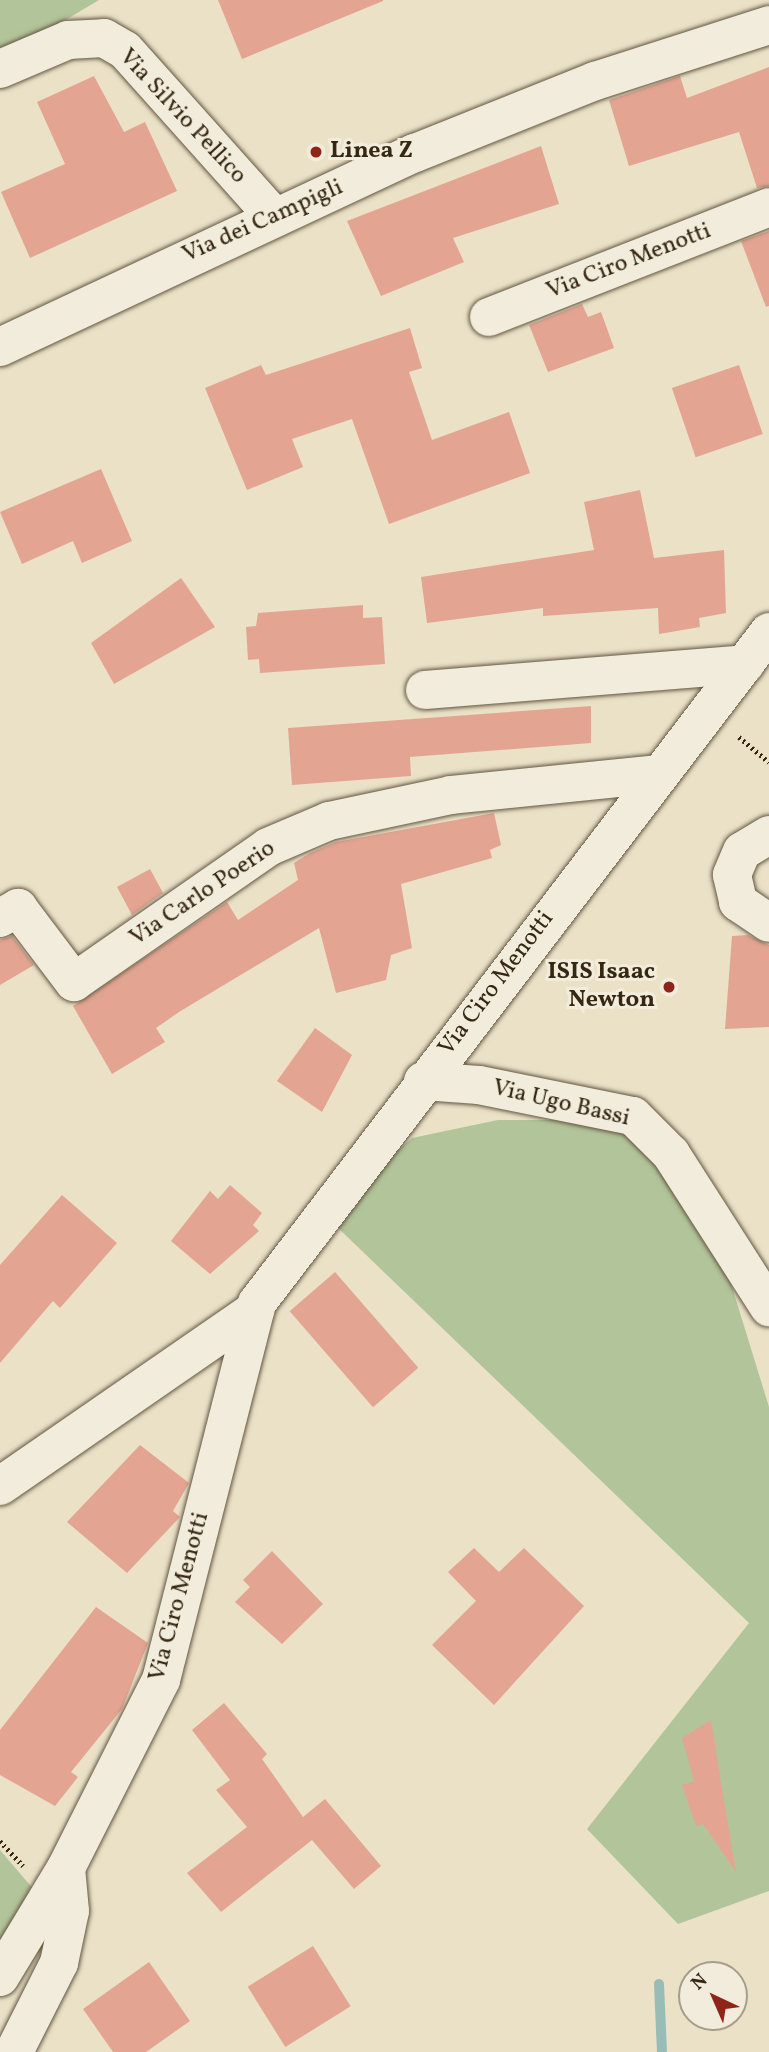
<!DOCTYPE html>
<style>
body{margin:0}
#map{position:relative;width:769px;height:2052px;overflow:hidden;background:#eae1c7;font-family:Vollkorn,serif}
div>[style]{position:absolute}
.green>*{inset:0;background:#b2c499}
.stream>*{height:10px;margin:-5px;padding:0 5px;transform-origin:5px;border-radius:5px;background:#98bdb6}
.building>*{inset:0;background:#e3a592;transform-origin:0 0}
.path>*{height:4.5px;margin-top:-2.25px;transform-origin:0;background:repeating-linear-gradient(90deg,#362713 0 2px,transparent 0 5.5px)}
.roads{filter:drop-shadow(0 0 2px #635640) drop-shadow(0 0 2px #635640)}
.minor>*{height:38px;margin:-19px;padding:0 19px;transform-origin:19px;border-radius:19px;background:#f1ecdb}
.dots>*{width:19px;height:19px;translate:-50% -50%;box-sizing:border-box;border:4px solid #f1ecdb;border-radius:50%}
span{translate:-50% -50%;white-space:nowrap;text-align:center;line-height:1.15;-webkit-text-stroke:6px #f1ecdb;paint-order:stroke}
.street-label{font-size:24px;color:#362713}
.poi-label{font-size:24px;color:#362713;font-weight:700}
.left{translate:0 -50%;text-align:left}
.right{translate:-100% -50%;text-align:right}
.north{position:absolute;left:678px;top:1961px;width:70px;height:70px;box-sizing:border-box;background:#f1ecdb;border:2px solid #a69d8b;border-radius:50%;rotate:316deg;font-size:19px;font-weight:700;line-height:28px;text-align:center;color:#362713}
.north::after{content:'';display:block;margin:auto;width:24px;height:32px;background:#8f2418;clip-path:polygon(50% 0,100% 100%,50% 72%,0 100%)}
</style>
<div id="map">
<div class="green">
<i style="clip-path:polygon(0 0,99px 0,0 59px)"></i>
<i style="clip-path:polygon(498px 1120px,579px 1120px,639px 1136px,728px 1274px,769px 1407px,769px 1891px,678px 1924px,587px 1829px,749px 1623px,335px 1225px,366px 1178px,412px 1138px)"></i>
<i style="clip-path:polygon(0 1850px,35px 1891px,0 1942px)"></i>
</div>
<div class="stream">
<i style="left:659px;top:1984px;width:68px;rotate:87.5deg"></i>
</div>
<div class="building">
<i style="clip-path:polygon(218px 0,383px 0,383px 1px,242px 59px)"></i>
<i style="clip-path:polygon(769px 67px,769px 186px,757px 188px,739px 132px,629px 166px,609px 100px,680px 76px,687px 98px)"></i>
<i style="clip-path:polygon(94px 76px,124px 132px,145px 122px,177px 191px,30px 258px,1px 192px,65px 164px,37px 102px)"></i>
<i style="clip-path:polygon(541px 146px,559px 204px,453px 238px,464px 262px,381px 296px,347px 221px)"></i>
<i style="clip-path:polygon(769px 231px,769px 306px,766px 307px,741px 241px)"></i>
<i style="clip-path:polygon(582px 304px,588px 317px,601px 312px,614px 348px,548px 372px,529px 325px)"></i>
<i style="clip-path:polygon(410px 328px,422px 368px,409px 372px,432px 440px,509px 412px,530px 473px,389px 524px,352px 419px,292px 439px,303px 467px,247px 490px,205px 388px,261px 365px,266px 375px)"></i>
<i style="left:739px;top:365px;width:73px;height:71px;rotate:71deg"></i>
<i style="clip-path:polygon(101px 469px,132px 541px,82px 563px,73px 541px,22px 564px,0 512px)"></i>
<i style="clip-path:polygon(640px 490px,654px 558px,724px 550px,726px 613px,699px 618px,700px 627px,659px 634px,658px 608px,543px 616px,543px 608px,427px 623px,421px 577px,594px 550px,584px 502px)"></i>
<i style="clip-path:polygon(181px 578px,215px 627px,114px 684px,91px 643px)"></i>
<i style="clip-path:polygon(363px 605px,363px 618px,382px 617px,385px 664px,260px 673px,259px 659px,248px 660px,246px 627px,256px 626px,258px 613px)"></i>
<i style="clip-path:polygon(591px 706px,591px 743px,410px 757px,411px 776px,292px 785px,288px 728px)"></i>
<i style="clip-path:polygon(494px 813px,501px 845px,490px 850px,492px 858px,401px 884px,412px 948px,391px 955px,386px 980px,336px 993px,319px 928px,179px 1012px,156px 1028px,165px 1042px,112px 1074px,73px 1006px,227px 902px,238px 920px,298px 880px,294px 863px,310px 853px,336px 842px)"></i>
<i style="clip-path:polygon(150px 869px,163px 893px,132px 915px,117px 887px)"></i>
<i style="clip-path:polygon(748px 935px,769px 945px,769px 1027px,725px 1029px,732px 936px)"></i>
<i style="clip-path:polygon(12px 936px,34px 965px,0 985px,0 940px)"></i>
<i style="clip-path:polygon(315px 1028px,352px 1055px,322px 1112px,277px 1081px)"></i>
<i style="clip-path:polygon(230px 1185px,262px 1213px,253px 1225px,259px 1231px,210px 1274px,171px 1241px,210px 1191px,218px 1199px)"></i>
<i style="clip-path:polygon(62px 1195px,117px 1243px,60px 1308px,53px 1301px,0 1363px,0 1265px)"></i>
<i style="left:335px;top:1272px;width:127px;height:60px;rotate:49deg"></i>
<i style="clip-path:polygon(140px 1445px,189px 1483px,173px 1511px,180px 1517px,127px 1573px,67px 1522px)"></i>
<i style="clip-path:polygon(474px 1548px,499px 1572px,524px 1548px,584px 1606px,494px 1705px,432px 1645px,476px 1601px,448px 1572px)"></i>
<i style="clip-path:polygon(272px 1551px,323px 1604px,282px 1644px,235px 1602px,250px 1587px,243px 1580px)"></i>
<i style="clip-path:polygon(96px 1607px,148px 1643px,122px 1709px,71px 1772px,78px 1777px,55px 1806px,0 1775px,0 1730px)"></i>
<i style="clip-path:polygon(224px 1703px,267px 1754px,262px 1759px,303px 1817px,325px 1799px,381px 1866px,354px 1889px,312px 1840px,221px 1912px,187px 1873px,247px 1827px,216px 1790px,230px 1780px,192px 1730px)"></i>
<i style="clip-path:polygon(711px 1720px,720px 1777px,736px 1872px,703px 1824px,696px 1826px,682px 1785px,694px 1781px,682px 1738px)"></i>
<i style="left:313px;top:1946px;width:71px;height:77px;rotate:58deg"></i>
<i style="clip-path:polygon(149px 1962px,190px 2021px,146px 2052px,113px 2052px,83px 2009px)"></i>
</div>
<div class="path">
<i style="left:739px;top:737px;width:39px;rotate:40deg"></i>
<i style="left:0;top:1841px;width:34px;rotate:47deg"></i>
</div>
<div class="roads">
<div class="minor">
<i style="left:0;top:69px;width:74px;rotate:-23.1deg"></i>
<i style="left:68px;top:40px;width:36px;rotate:-3deg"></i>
<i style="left:104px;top:38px;width:24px;rotate:30deg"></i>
<i style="left:125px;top:50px;width:225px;rotate:48.2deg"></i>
<i style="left:489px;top:317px;width:301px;rotate:-21.4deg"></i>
<i style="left:0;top:347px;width:458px;rotate:-25.1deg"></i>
<i style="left:415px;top:153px;width:194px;rotate:-21.8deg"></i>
<i style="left:595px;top:81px;width:183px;rotate:-17.8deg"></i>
<i style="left:425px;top:690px;width:321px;rotate:-4.6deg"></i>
<i style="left:769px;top:835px;width:31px;rotate:149deg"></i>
<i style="left:742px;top:851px;width:26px;rotate:113deg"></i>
<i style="left:732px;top:875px;width:28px;rotate:77deg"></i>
<i style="left:738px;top:902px;width:37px;rotate:34deg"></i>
<i style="left:0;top:918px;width:21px;rotate:-29deg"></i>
<i style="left:18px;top:908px;width:93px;rotate:52.9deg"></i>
<i style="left:74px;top:982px;width:236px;rotate:-34.8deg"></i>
<i style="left:268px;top:847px;width:66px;rotate:-23.1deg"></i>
<i style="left:329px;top:821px;width:125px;rotate:-12deg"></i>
<i style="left:451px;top:795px;width:208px;rotate:-5.8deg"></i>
<i style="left:423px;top:1081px;width:56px;rotate:4.1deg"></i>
<i style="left:479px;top:1085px;width:157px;rotate:11.4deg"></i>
<i style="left:633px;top:1116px;width:54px;rotate:45deg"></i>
<i style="left:671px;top:1154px;width:182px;rotate:57.4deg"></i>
<i style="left:0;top:1486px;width:310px;rotate:-34.6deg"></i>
<i style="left:0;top:1977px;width:127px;rotate:-58.8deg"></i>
<i style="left:66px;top:1868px;width:211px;rotate:-63.2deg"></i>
<i style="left:161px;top:1680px;width:389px;rotate:-75.7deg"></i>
<i style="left:257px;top:1303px;width:844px;rotate:-52.65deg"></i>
<i style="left:14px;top:2052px;width:100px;rotate:-63.2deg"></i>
<i style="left:59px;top:1963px;width:53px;rotate:-78.1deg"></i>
<i style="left:70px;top:1911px;width:43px;rotate:-95.3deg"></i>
</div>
</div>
<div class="dots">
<i style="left:316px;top:152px;background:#8f2418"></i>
<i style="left:669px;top:987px;background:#8f2418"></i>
</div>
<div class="street-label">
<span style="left:182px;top:117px;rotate:47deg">Via Silvio Pellico</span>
<span style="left:263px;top:222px;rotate:-24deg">Via dei Campigli</span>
<span style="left:629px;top:262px;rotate:-21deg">Via Ciro Menotti</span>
<span style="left:203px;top:894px;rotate:-34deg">Via Carlo Poerio</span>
<span style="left:497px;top:984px;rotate:-53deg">Via Ciro Menotti</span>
<span style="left:561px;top:1104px;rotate:13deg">Via Ugo Bassi</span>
<span style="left:180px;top:1597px;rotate:-75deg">Via Ciro Menotti</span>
</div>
<div class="poi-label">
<span class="left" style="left:330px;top:152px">Linea Z</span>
<span class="right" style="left:655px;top:987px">ISIS Isaac<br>Newton</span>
</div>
<div class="north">N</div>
</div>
